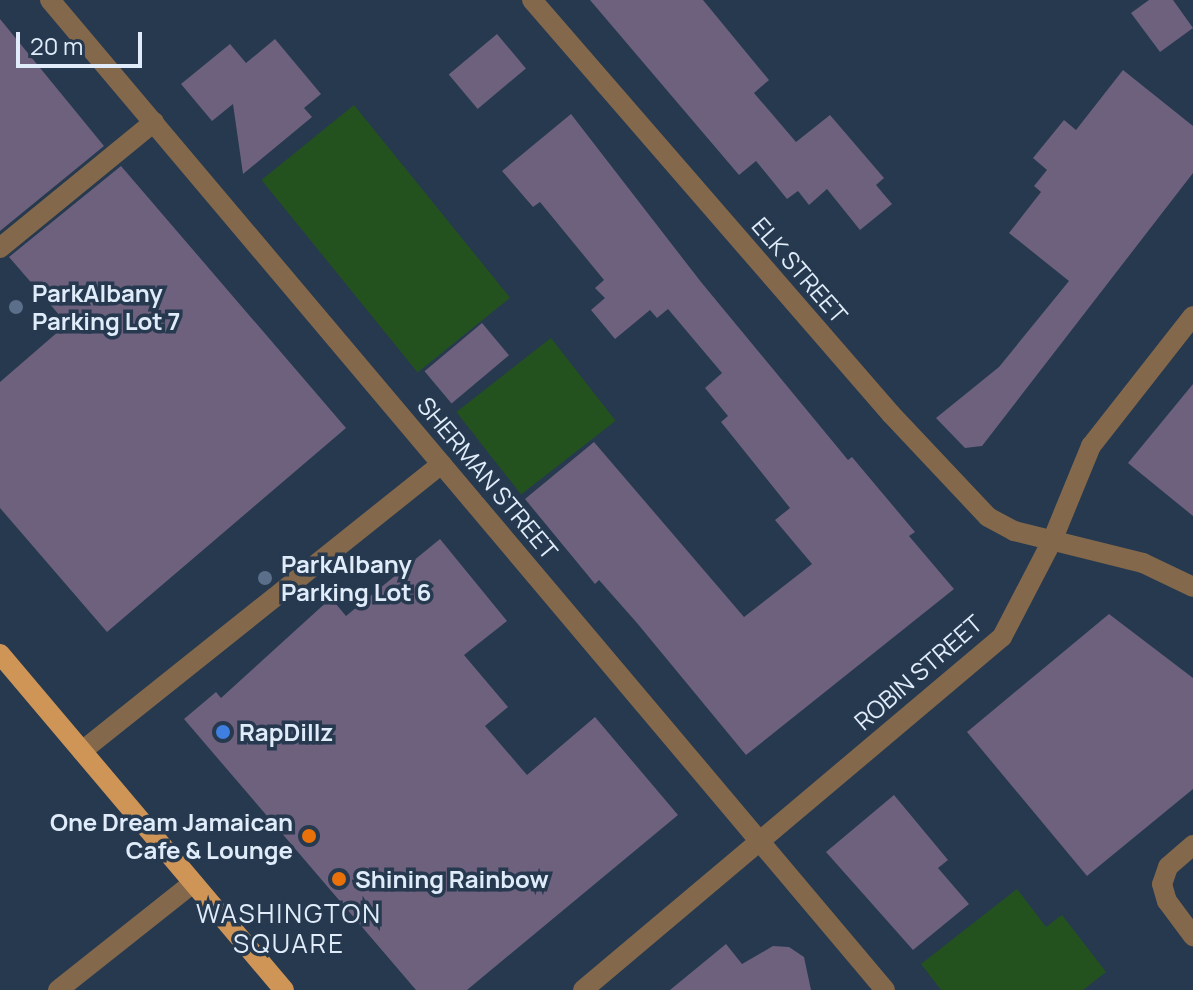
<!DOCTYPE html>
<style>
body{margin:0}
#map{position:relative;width:1193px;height:990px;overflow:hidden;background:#26394f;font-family:Manrope,sans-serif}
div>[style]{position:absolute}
.green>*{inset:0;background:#24521f;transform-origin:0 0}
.building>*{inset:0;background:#6d617d;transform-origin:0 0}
.service>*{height:20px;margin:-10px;padding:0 10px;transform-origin:10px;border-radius:10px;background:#84684b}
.minor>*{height:20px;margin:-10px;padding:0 10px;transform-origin:10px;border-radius:10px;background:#84684b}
.primary>*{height:20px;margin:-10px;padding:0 10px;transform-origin:10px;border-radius:10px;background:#ce9557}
.dots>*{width:22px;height:22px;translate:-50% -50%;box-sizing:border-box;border:4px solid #26394f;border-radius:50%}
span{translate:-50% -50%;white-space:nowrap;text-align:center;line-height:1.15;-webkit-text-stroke:7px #26394f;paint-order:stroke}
.street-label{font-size:24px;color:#e0ecfa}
.poi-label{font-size:24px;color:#e0ecfa;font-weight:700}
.left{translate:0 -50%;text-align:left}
.right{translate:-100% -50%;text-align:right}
.neighbourhood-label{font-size:26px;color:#e0ecfa;letter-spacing:2px}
.scale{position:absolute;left:16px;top:32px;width:126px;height:36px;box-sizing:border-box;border:4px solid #e0ecfa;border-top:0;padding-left:10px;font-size:24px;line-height:28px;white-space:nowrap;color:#e0ecfa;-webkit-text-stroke:6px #26394f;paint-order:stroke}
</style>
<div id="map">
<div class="green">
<i style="left:354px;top:105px;width:248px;height:119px;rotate:51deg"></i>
<i style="left:551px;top:338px;width:105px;height:120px;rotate:52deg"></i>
<i style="clip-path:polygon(1017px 889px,1046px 927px,1062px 915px,1106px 972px,1083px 990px,941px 990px,921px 964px)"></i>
</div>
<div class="building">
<i style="clip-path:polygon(590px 0,703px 0,769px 80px,754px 93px,796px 142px,830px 115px,884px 178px,876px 185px,892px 204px,860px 230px,827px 189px,809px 205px,798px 191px,787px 199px,756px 161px,739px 175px)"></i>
<i style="clip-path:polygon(1149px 0,1173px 0,1193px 28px,1160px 52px,1131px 13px)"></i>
<i style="clip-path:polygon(0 19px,104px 146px,0 231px)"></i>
<i style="left:497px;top:34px;width:45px;height:63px;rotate:50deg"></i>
<i style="clip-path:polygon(275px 39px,321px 94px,304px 108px,312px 117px,243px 174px,233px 104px,212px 121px,181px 84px,230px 44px,246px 63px)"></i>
<i style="clip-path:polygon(1123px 70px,1193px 126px,1193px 173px,982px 446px,965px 448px,936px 418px,999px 367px,1069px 281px,1009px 233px,1041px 192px,1034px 186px,1047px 170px,1033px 158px,1064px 120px,1076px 130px)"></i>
<i style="clip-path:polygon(571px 114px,701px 282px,848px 460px,852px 457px,915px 532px,909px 536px,954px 589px,746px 755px,637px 623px,599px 580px,595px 584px,525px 499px,594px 442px,744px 617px,812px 564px,775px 520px,790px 508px,721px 422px,728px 416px,705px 388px,722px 373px,668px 309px,657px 318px,650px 310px,615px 339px,591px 310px,605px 298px,595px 288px,604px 280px,540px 202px,533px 207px,502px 171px)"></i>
<i style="clip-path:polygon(121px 166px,346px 428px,107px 632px,0 508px,0 382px,67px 324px,9px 257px)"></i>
<i style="left:482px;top:323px;width:42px;height:75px;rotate:50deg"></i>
<i style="clip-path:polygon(1193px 384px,1193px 516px,1128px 463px)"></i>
<i style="clip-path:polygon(440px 539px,507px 621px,464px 655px,508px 707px,485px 726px,527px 775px,595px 717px,678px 815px,467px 990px,416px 990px,184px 719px,216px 692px,221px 698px,331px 598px,346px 616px)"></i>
<i style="clip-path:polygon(1109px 614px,1193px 678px,1193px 789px,1087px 876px,967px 732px)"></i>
<i style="clip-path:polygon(894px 795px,948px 860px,938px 868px,969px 904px,913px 950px,826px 852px)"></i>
<i style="clip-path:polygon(726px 944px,742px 964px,773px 946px,789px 947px,804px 957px,811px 990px,670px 990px)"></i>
</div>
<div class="service">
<i style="left:0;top:248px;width:199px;rotate:-39.3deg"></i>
<i style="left:82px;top:751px;width:460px;rotate:-38.6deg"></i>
<i style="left:1193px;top:845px;width:33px;rotate:139deg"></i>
<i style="left:1168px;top:867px;width:18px;rotate:109deg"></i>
<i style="left:1162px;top:884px;width:18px;rotate:74deg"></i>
<i style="left:1167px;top:901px;width:44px;rotate:53.4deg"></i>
<i style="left:58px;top:990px;width:172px;rotate:-38.4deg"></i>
</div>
<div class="minor">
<i style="left:50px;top:0;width:1295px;rotate:49.85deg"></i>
<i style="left:532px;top:0;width:548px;rotate:49.07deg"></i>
<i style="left:891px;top:414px;width:141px;rotate:46.7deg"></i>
<i style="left:988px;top:517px;width:30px;rotate:28deg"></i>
<i style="left:1014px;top:531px;width:133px;rotate:13.9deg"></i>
<i style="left:1143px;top:563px;width:55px;rotate:25.6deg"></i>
<i style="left:583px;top:990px;width:548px;rotate:-40.11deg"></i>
<i style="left:1002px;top:637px;width:108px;rotate:-62.5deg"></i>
<i style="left:1052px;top:541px;width:103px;rotate:-67.7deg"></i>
<i style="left:1091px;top:446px;width:165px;rotate:-51.9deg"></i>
</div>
<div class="primary">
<i style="left:0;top:654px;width:440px;rotate:49.8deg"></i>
</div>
<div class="dots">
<i style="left:16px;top:307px;background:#5c6f8a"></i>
<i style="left:265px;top:578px;background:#5c6f8a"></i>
<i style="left:223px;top:732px;background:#3f7fe0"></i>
<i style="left:309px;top:836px;background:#e8710a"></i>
<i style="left:339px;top:879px;background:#e8710a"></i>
</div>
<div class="street-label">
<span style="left:800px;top:270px;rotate:49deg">ELK STREET</span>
<span style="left:488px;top:478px;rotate:50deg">SHERMAN STREET</span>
<span style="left:918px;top:672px;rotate:-41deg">ROBIN STREET</span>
</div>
<div class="poi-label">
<span class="left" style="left:32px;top:307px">ParkAlbany<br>Parking Lot 7</span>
<span class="left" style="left:281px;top:578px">ParkAlbany<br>Parking Lot 6</span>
<span class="left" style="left:239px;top:732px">RapDillz</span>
<span class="right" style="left:293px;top:836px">One Dream Jamaican<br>Cafe &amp; Lounge</span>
<span class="left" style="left:355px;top:879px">Shining Rainbow</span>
</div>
<div class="neighbourhood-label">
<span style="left:289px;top:929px">WASHINGTON<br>SQUARE</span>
</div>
<div class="scale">20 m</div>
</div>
